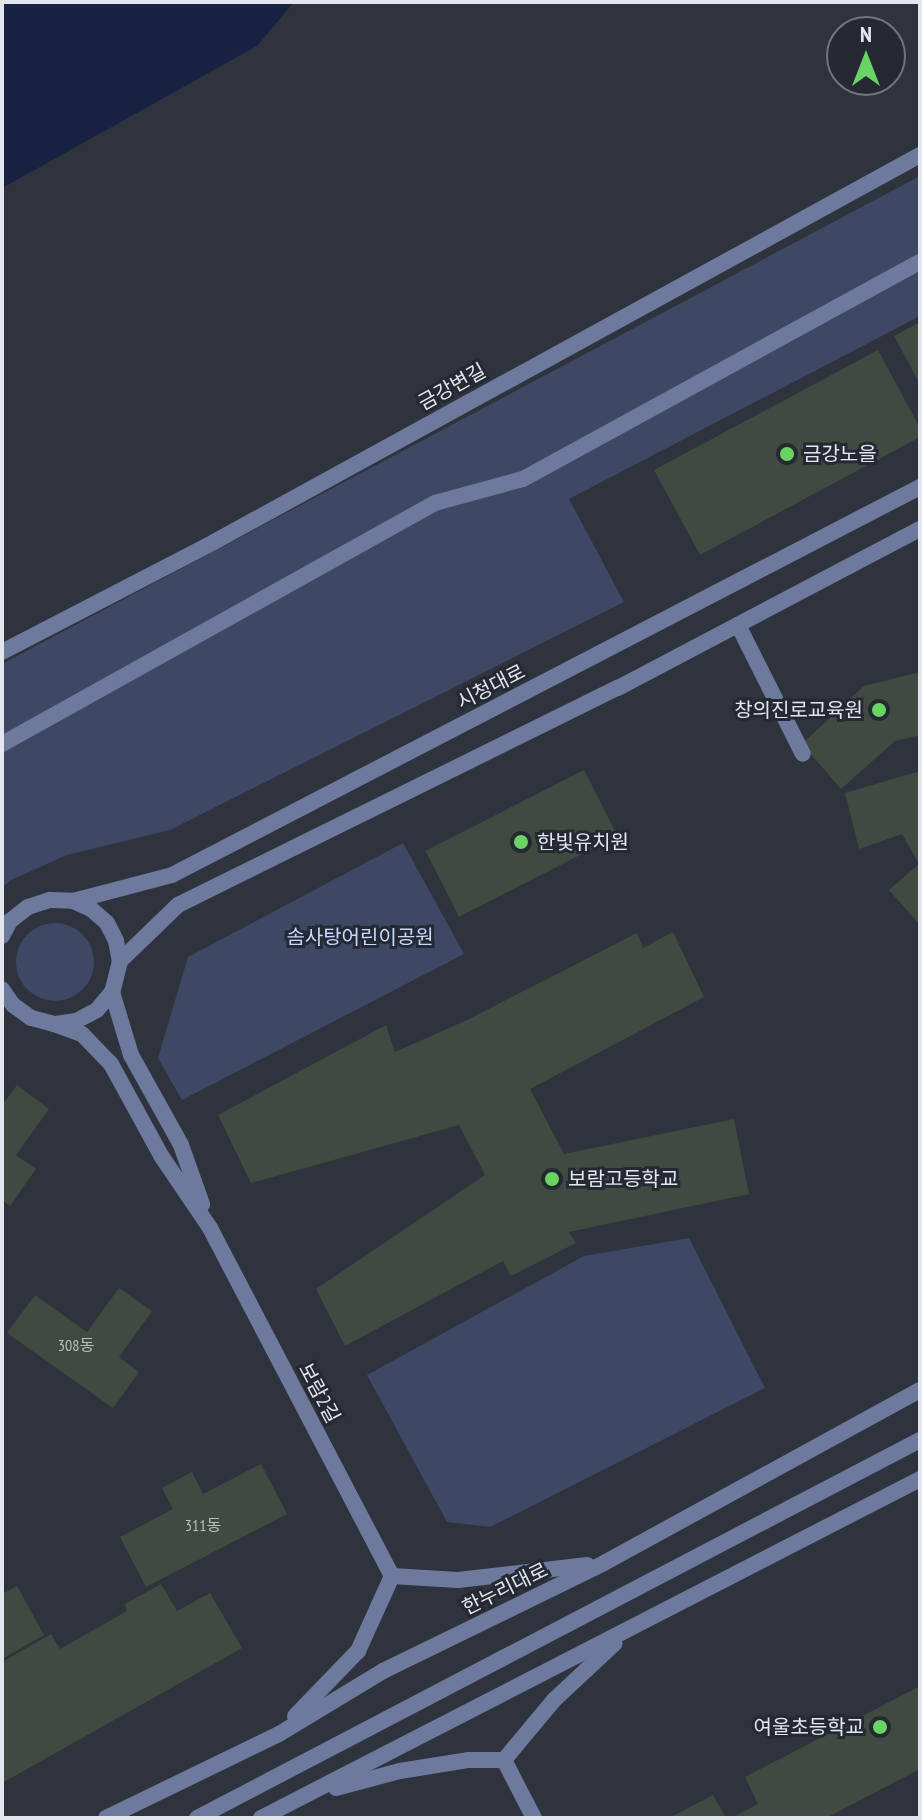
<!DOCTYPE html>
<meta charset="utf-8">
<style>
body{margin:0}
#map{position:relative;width:922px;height:1820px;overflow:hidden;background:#2e333d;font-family:"PT Sans Narrow","Noto Sans KR",sans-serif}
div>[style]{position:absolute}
.green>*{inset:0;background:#3e4865}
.round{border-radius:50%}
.water>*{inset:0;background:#172142}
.building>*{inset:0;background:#414a40;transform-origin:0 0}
.service>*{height:16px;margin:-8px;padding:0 8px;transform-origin:8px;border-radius:8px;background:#6e7a9d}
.pedestrian>*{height:16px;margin:-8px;padding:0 8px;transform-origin:8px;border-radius:8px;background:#6e7a9d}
.minor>*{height:16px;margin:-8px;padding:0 8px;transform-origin:8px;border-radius:8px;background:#6e7a9d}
.tertiary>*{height:16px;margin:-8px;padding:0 8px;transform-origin:8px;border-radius:8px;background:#6e7a9d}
.dots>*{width:22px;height:22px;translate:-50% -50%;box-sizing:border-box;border:4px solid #252933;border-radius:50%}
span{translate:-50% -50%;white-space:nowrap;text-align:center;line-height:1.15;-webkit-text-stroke:6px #252933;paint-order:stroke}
.number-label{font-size:16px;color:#babfc2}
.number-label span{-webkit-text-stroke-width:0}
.street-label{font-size:20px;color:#e3e6ed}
.poi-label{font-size:20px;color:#e3e6ed}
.left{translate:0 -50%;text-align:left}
.right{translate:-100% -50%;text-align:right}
.park-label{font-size:20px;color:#c9d8fe}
.frame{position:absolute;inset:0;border:4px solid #e3e6ed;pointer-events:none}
.north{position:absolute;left:826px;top:16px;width:80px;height:80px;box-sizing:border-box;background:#252933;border:2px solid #71757d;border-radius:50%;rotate:0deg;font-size:22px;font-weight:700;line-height:32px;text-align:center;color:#e3e6ed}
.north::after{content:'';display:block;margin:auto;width:28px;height:36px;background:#6bd363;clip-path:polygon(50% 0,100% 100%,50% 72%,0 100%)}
</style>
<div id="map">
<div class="green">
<i style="clip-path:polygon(920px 176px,920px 316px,569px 499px,624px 602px,170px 830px,67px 855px,11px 880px,2px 888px,2px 664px)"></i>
<i style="clip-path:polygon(403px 843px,464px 954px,182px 1100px,158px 1058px,188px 957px)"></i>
<i class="round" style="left:16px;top:923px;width:78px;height:78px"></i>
<i style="clip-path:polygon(689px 1238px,765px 1388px,490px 1527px,447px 1522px,367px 1375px,584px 1256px)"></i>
</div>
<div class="water">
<i style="clip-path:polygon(2px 2px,294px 2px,257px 46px,2px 188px)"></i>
</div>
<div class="building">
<i style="clip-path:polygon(920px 322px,920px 384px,894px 336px)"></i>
<i style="clip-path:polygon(878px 350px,920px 428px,920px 437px,700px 555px,654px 470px)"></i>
<i style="clip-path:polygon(920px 672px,920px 735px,895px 741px,841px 789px,802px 744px,864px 686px)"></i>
<i style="left:584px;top:770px;width:74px;height:178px;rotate:63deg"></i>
<i style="clip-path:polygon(920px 771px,920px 925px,889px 890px,919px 864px,902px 834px,859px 849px,845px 793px)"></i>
<i style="clip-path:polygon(673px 932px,704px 997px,530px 1089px,564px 1154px,734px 1119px,749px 1194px,569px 1232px,576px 1243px,511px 1276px,503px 1261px,345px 1346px,316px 1289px,485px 1175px,459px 1125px,251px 1183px,218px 1115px,386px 1025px,395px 1052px,467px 1020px,637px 933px,643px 948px)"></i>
<i style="clip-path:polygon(17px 1085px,49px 1109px,16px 1155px,36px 1169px,10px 1206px,2px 1200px,2px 1105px)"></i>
<i style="clip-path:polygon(119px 1288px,152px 1311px,119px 1357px,139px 1372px,113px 1408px,7px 1333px,35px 1295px,87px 1332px)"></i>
<i style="clip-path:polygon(261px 1464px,287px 1514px,146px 1587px,120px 1537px,173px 1509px,162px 1488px,192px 1472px,203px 1494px)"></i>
<i style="clip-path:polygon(161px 1584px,177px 1611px,210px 1593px,242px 1648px,2px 1783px,2px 1662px,51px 1634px,60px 1649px,127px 1611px,125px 1604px)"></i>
<i style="clip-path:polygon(17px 1586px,44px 1635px,2px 1659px,2px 1594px)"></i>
<i style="clip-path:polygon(920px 1686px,920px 1769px,826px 1818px,731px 1818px,758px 1804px,745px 1777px)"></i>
<i style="clip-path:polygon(713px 1795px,726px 1818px,669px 1818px)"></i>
</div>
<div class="service">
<i style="left:738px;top:625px;width:144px;rotate:63.3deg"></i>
<i style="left:2px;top:652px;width:239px;rotate:-27.4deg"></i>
<i style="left:214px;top:542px;width:805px;rotate:-28.73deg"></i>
<i style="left:197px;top:1818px;width:816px;rotate:-27.6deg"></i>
</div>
<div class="pedestrian">
<i style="left:2px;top:744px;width:496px;rotate:-29.1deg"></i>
<i style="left:435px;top:503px;width:91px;rotate:-15.3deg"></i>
<i style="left:523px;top:479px;width:452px;rotate:-28.7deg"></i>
</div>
<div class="minor">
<i style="left:112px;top:992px;width:66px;rotate:73.2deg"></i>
<i style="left:131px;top:1055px;width:103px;rotate:60.9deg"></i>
<i style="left:181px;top:1145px;width:63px;rotate:70.4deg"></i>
<i style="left:54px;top:1024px;width:30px;rotate:20deg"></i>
<i style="left:82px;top:1034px;width:42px;rotate:46deg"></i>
<i style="left:111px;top:1064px;width:106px;rotate:61.3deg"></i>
<i style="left:162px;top:1157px;width:86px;rotate:55.9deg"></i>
<i style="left:210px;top:1228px;width:393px;rotate:62.4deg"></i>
<i style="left:504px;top:1760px;width:65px;rotate:62.7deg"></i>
</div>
<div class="tertiary">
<i style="left:73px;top:901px;width:102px;rotate:-14.7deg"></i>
<i style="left:172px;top:875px;width:843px;rotate:-27.42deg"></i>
<i style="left:2px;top:936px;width:17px;rotate:-62deg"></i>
<i style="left:10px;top:921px;width:23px;rotate:-38deg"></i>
<i style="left:28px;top:907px;width:23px;rotate:-18deg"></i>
<i style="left:50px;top:900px;width:23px;rotate:2deg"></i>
<i style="left:73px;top:901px;width:20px;rotate:24deg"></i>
<i style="left:91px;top:909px;width:21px;rotate:41deg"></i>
<i style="left:107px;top:923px;width:20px;rotate:63deg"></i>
<i style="left:116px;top:941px;width:20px;rotate:79deg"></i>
<i style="left:120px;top:961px;width:32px;rotate:104deg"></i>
<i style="left:112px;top:992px;width:23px;rotate:130deg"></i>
<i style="left:97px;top:1010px;width:24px;rotate:152deg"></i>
<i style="left:76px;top:1021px;width:22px;rotate:172deg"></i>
<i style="left:54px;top:1024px;width:24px;rotate:-165deg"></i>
<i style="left:31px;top:1018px;width:22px;rotate:-144deg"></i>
<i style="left:13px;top:1005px;width:19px;rotate:-125deg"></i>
<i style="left:120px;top:961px;width:81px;rotate:-44deg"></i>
<i style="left:178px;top:905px;width:491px;rotate:-26.3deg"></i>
<i style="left:618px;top:688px;width:341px;rotate:-27.8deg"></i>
<i style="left:295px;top:1716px;width:91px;rotate:-45.9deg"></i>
<i style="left:358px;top:1651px;width:82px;rotate:-65.6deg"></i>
<i style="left:392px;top:1576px;width:66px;rotate:3.5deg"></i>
<i style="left:458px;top:1580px;width:130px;rotate:-6.6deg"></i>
<i style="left:336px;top:1788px;width:66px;rotate:-14.9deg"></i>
<i style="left:400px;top:1771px;width:70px;rotate:-9.1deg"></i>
<i style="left:469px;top:1760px;width:35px"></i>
<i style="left:504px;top:1760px;width:78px;rotate:-50.2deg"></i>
<i style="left:554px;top:1700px;width:83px;rotate:-43.1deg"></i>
<i style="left:106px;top:1818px;width:192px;rotate:-25.9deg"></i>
<i style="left:279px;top:1734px;width:122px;rotate:-31.2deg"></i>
<i style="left:383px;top:1671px;width:246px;rotate:-26deg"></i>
<i style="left:604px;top:1563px;width:360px;rotate:-28.7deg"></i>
<i style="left:261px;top:1818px;width:741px;rotate:-27.22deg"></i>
</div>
<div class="dots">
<i style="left:787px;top:454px;background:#6bd363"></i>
<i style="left:879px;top:710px;background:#6bd363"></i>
<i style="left:521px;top:842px;background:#6bd363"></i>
<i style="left:552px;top:1179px;background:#6bd363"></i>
<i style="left:880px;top:1727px;background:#6bd363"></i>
</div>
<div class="number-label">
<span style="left:76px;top:1345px">308동</span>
<span style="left:203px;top:1525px">311동</span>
</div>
<div class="street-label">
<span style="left:452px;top:387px;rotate:-29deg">금강변길</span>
<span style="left:491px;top:687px;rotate:-27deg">시청대로</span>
<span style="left:319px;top:1393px;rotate:62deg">보람2길</span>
<span style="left:505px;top:1589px;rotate:-26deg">한누리대로</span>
</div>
<div class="poi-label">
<span class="left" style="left:803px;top:454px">금강노을</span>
<span class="right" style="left:863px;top:710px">창의진로교육원</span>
<span class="left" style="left:537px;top:842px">한빛유치원</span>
<span class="left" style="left:568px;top:1179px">보람고등학교</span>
<span class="right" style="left:864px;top:1727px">여울초등학교</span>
</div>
<div class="park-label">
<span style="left:360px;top:937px">솜사탕어린이공원</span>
</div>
<div class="frame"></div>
<div class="north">N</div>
</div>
